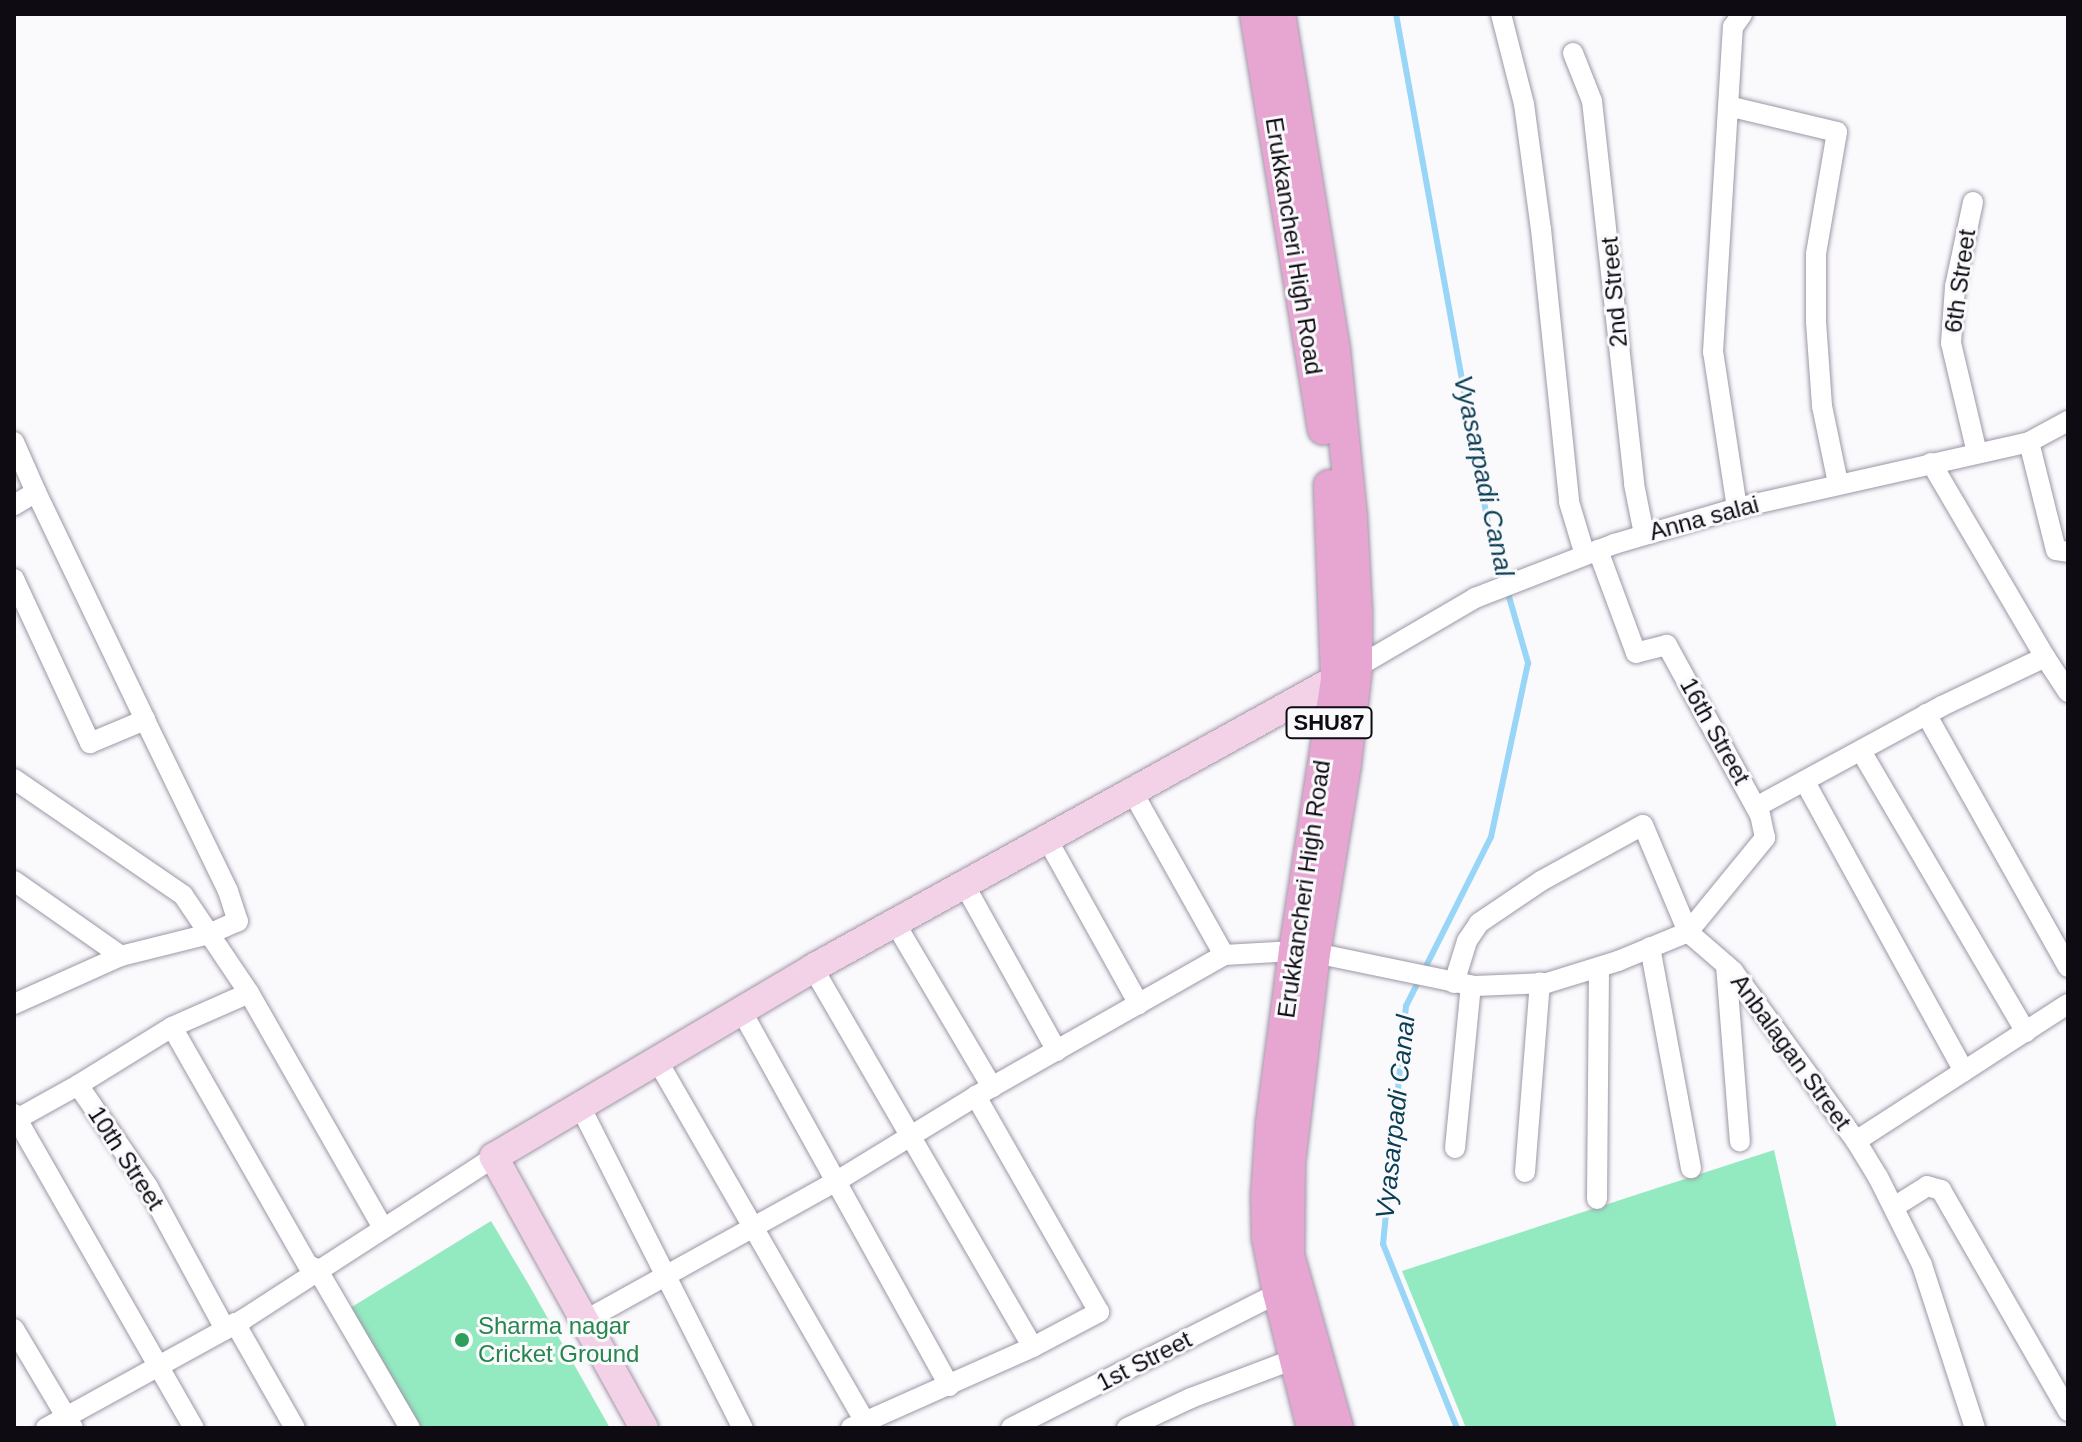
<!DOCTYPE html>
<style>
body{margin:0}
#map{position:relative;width:2082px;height:1442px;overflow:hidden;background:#faf9fc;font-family:Helvetica,sans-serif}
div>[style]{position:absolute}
.green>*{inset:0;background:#93e9c0}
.stream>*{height:6px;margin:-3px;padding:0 3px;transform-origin:3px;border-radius:3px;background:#98d5f6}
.roads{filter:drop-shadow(0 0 2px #9e96a7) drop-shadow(0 0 2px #9e96a7)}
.street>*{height:20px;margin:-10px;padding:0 10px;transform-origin:10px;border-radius:10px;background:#fff}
.secondary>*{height:28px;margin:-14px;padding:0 14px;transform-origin:14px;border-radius:14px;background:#f3d2e8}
.primary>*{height:30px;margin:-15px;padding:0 15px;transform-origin:15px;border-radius:15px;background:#e6a6d1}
.dots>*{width:22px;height:22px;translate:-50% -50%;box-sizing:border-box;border:4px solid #faf9fc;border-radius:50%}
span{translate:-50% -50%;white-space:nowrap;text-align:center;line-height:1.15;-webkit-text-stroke:6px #faf9fc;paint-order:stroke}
.shield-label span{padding:2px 6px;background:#faf9fc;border:2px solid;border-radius:6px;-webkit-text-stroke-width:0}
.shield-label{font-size:22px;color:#0e0c12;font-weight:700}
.street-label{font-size:24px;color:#0e0c12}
.leisure-label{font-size:24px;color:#27864d}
.left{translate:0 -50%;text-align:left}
.water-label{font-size:26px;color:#093d53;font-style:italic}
.frame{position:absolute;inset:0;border:16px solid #0e0c12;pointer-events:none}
</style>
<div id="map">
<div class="green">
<i style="clip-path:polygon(1774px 1150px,1837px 1428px,1466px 1428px,1402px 1271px)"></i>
<i style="clip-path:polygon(491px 1221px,529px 1285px,610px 1428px,416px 1428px,347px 1310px)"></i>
</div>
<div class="stream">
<i style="left:1396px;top:14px;width:518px;rotate:79.77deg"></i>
<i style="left:1488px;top:524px;width:145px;rotate:73.9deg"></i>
<i style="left:1528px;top:663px;width:178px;rotate:102deg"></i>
<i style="left:1491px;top:837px;width:189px;rotate:116.7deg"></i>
<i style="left:1406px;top:1006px;width:239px;rotate:95.5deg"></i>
<i style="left:1383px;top:1244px;width:198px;rotate:68.1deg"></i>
</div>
<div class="roads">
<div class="street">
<i style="left:1501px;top:14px;width:93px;rotate:75.7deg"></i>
<i style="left:1524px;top:104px;width:126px;rotate:82.3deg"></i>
<i style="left:1541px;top:229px;width:274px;rotate:84.1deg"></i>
<i style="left:1569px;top:502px;width:55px;rotate:73.2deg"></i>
<i style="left:1573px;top:53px;width:52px;rotate:68.4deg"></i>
<i style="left:1592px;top:101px;width:385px;rotate:83.7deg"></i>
<i style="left:1634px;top:484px;width:51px;rotate:78.7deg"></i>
<i style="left:1728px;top:106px;width:112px;rotate:13.4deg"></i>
<i style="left:1837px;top:132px;width:124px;rotate:99.8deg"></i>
<i style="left:1816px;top:254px;width:68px;rotate:90deg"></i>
<i style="left:1816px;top:322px;width:84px;rotate:85.9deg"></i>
<i style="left:1822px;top:406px;width:79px;rotate:78.3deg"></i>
<i style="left:1973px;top:202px;width:87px;rotate:102deg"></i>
<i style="left:1955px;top:287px;width:56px;rotate:94.1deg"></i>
<i style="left:1951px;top:343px;width:113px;rotate:76.7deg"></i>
<i style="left:14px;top:442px;width:55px;rotate:66.3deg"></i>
<i style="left:36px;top:492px;width:26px;rotate:149deg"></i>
<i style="left:2029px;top:442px;width:111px;rotate:76deg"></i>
<i style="left:2056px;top:550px;width:12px;rotate:9deg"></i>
<i style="left:36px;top:492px;width:253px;rotate:64.4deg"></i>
<i style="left:1737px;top:508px;width:158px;rotate:-98.7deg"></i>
<i style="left:1713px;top:352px;width:326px;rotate:-86.5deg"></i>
<i style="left:1733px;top:27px;width:16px;rotate:-55deg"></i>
<i style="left:14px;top:579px;width:181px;rotate:65.1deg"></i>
<i style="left:90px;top:743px;width:60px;rotate:-22.7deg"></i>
<i style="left:145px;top:720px;width:190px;rotate:64.1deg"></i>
<i style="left:228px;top:891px;width:32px;rotate:72deg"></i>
<i style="left:238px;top:921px;width:32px;rotate:156deg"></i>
<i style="left:209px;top:934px;width:91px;rotate:166deg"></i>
<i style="left:121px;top:956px;width:117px;rotate:155.8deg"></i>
<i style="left:2045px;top:657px;width:42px;rotate:56.7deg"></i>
<i style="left:1357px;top:667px;width:137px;rotate:-30.3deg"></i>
<i style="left:1475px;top:598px;width:149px;rotate:-21.2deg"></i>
<i style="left:1614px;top:544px;width:128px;rotate:-16.3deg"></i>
<i style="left:1737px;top:508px;width:299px;rotate:-12.7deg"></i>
<i style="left:2029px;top:442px;width:44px;rotate:-28.3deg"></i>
<i style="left:1926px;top:714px;width:290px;rotate:60.7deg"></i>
<i style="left:1861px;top:751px;width:326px;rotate:59.6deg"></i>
<i style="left:14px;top:779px;width:205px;rotate:34.5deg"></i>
<i style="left:183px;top:895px;width:118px;rotate:56deg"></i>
<i style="left:249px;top:993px;width:271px;rotate:60.3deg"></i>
<i style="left:1805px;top:782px;width:330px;rotate:61.2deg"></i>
<i style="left:1132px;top:791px;width:188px;rotate:60.7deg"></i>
<i style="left:1756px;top:807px;width:212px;rotate:-28.5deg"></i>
<i style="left:1942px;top:706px;width:114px;rotate:-25.4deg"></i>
<i style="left:2045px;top:657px;width:225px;rotate:-120.4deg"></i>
<i style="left:1047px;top:839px;width:189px;rotate:60.9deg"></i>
<i style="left:14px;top:881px;width:131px;rotate:35deg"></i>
<i style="left:964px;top:884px;width:191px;rotate:60.9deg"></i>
<i style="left:895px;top:923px;width:191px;rotate:59.4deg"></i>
<i style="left:1650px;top:947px;width:225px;rotate:79.5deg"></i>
<i style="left:1726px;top:965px;width:177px;rotate:85.5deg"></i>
<i style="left:813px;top:968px;width:438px;rotate:59.9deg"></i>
<i style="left:1454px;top:983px;width:44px;rotate:-72.8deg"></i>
<i style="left:1467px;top:941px;width:22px;rotate:-56deg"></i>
<i style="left:1479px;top:923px;width:75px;rotate:-34.1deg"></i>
<i style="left:1541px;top:881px;width:116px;rotate:-28.8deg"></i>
<i style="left:1643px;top:825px;width:116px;rotate:67.2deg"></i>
<i style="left:1688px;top:932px;width:122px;rotate:-50.7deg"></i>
<i style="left:1765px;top:838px;width:24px;rotate:-102deg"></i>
<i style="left:1760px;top:815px;width:194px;rotate:-118.7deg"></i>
<i style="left:1667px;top:645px;width:32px;rotate:166deg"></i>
<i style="left:1636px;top:653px;width:110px;rotate:-110.3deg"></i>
<i style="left:249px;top:993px;width:84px;rotate:156.2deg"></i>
<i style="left:172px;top:1027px;width:274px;rotate:60.3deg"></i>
<i style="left:308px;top:1265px;width:10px;rotate:24deg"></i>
<i style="left:317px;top:1269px;width:184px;rotate:59.7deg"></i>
<i style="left:741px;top:1010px;width:430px;rotate:61deg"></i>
<i style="left:172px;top:1027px;width:110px;rotate:148.3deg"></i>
<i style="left:78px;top:1085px;width:124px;rotate:55.5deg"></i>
<i style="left:148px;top:1187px;width:162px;rotate:61.5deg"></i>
<i style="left:657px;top:1060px;width:417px;rotate:60.1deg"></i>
<i style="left:580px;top:1106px;width:361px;rotate:63.2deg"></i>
<i style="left:14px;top:1114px;width:362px;rotate:60.2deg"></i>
<i style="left:17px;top:1119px;width:70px;rotate:-29.1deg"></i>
<i style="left:1856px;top:1141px;width:252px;rotate:-32.9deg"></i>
<i style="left:1455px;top:1148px;width:163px;rotate:-84.4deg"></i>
<i style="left:1525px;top:1172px;width:190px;rotate:-85.5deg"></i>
<i style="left:1597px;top:1199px;width:232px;rotate:-89.5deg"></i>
<i style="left:1894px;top:1207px;width:39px;rotate:-32deg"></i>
<i style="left:1927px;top:1186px;width:15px;rotate:16deg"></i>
<i style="left:1941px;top:1190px;width:255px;rotate:60.1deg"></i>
<i style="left:584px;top:1321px;width:289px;rotate:-29deg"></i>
<i style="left:837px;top:1181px;width:163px;rotate:-31.4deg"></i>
<i style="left:976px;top:1096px;width:285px;rotate:-29.6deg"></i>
<i style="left:1224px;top:955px;width:70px;rotate:-3.3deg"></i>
<i style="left:1294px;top:951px;width:21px;rotate:5deg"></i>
<i style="left:1315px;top:953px;width:163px;rotate:11.7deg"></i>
<i style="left:1475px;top:986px;width:72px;rotate:-2.4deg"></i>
<i style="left:1547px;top:983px;width:74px;rotate:-17.2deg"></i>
<i style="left:1618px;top:961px;width:76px;rotate:-22.5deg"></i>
<i style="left:1688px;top:932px;width:60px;rotate:40.9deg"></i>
<i style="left:1733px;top:971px;width:210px;rotate:54.1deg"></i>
<i style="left:1856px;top:1141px;width:42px;rotate:58.6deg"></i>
<i style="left:1878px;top:1177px;width:98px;rotate:63.4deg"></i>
<i style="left:1922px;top:1265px;width:171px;rotate:72deg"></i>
<i style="left:235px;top:1323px;width:121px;rotate:60.3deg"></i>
<i style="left:14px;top:1329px;width:115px;rotate:59.2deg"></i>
<i style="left:46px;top:1428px;width:226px;rotate:-28.8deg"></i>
<i style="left:244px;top:1319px;width:298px;rotate:-32.9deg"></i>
<i style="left:851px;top:1428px;width:199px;rotate:-24deg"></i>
<i style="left:1033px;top:1347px;width:75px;rotate:-27.9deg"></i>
<i style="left:1099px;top:1312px;width:249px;rotate:-119.7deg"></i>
<i style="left:1011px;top:1428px;width:299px;rotate:-26.8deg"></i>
<i style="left:1127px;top:1428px;width:71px;rotate:-25.1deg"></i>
<i style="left:1191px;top:1398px;width:110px;rotate:-20.7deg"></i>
</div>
<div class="secondary">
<i style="left:644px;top:1428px;width:310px;rotate:-119deg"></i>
<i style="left:494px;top:1157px;width:371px;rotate:-30.6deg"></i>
<i style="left:813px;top:968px;width:598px;rotate:-28.92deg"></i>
</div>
<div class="primary">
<i style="left:1255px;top:14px;width:421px;rotate:80.7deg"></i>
<i style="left:1280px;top:14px;width:340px;rotate:80.7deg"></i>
<i style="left:1335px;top:350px;width:168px;rotate:84.2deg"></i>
<i style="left:1352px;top:517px;width:95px;rotate:87deg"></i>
<i style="left:1357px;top:612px;width:55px;rotate:90deg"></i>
<i style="left:1357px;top:667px;width:98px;rotate:96.5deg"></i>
<i style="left:1346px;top:764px;width:192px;rotate:99.3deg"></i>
<i style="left:1315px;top:953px;width:210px;rotate:96.8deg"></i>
<i style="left:1290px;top:1162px;width:93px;rotate:90.6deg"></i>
<i style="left:1289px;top:1255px;width:180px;rotate:74.2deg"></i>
<i style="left:1312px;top:1428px;width:139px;rotate:-104.1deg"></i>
<i style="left:1278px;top:1293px;width:56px;rotate:-101.3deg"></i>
<i style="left:1267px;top:1238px;width:41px;rotate:-91.4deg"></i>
<i style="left:1266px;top:1197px;width:74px;rotate:-86.1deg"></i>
<i style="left:1271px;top:1123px;width:174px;rotate:-82.4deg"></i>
<i style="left:1294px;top:951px;width:275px;rotate:-81.2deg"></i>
<i style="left:1336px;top:679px;width:194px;rotate:-92.1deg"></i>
</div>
</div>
<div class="dots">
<i style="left:462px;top:1340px;background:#2e9e5b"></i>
</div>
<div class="shield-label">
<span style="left:1329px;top:723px">SHU87</span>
</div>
<div class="street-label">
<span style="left:1294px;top:246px;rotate:81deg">Erukkancheri High Road</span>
<span style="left:1960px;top:281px;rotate:-82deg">6th Street</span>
<span style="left:1614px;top:292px;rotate:-95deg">2nd Street</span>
<span style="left:1704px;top:518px;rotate:-15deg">Anna salai</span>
<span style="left:1715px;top:731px;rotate:61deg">16th Street</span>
<span style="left:1304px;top:889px;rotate:-82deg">Erukkancheri High Road</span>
<span style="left:1791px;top:1052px;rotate:54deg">Anbalagan Street</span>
<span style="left:126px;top:1158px;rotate:57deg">10th Street</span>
<span style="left:1144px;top:1361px;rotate:-27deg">1st Street</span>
</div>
<div class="leisure-label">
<span class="left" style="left:478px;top:1340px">Sharma nagar<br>Cricket Ground</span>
</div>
<div class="water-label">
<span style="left:1483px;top:476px;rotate:78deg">Vyasarpadi Canal</span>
<span style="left:1396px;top:1117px;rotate:-84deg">Vyasarpadi Canal</span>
</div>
<div class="frame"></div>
</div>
